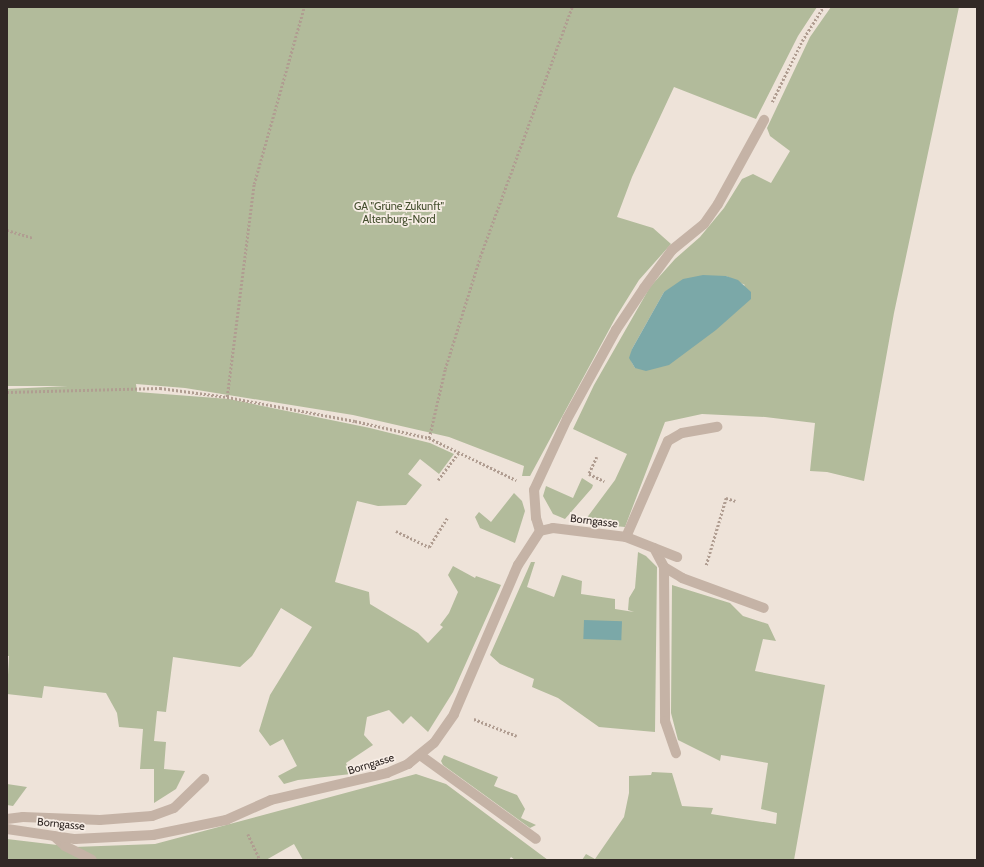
<!DOCTYPE html>
<meta charset="utf-8">
<style>
body{margin:0}
#map{position:relative;width:984px;height:867px;overflow:hidden;background:#eee3d9;font-family:Cabin,sans-serif}
div>[style]{position:absolute}
.green>*{inset:0;background:#b2bb9b}
.water>*{inset:0;background:#7ba8a8;transform-origin:0 0}
.path>*{height:2.5px;margin-top:-1.25px;transform-origin:0;background:repeating-linear-gradient(90deg,#b09d91 0 2px,transparent 0 4px)}
.service>*{height:10px;margin:-5px;padding:0 5px;transform-origin:5px;border-radius:5px;background:#c5b3a6}
.minor>*{height:10px;margin:-5px;padding:0 5px;transform-origin:5px;border-radius:5px;background:#c5b3a6}
span{translate:-50% -50%;white-space:nowrap;text-align:center;line-height:1.15;-webkit-text-stroke:3.5px #f7ede5;paint-order:stroke}
.park-label{font-size:11px;color:#434e2d}
.street-label{font-size:11px;color:#322926}
.frame{position:absolute;inset:0;border:8px solid #322926;pointer-events:none}
</style>
<div id="map">
<div class="green">
<i style="clip-path:polygon(7px 7px,817px 7px,798px 36px,756px 119px,674px 87px,632px 177px,617px 217px,653px 228px,671px 244px,639px 280px,616px 317px,530px 476px,522px 476px,524px 466px,449px 437px,353px 415px,185px 388px,136px 384px,137px 392px,229px 399px,370px 428px,430px 443px,454px 454px,439px 474px,420px 459px,408px 474px,422px 485px,406px 505px,378px 506px,357px 501px,335px 582px,369px 592px,370px 604px,418px 633px,428px 643px,443px 627px,440px 625px,449px 613px,458px 592px,448px 575px,453px 566px,475px 578px,476px 576px,501px 585px,453px 692px,428px 732px,411px 716px,403px 724px,389px 710px,367px 717px,364px 735px,373px 745px,346px 763px,351px 774px,298px 780px,284px 784px,278px 776px,297px 766px,283px 739px,270px 746px,259px 731px,270px 695px,312px 627px,281px 608px,252px 656px,240px 667px,173px 657px,166px 712px,157px 711px,154px 741px,166px 742px,164px 769px,185px 771px,176px 789px,154px 803px,154px 769px,140px 769px,143px 729px,119px 727px,117px 713px,106px 693px,44px 686px,42px 698px,7px 694px,9px 656px,7px 656px,7px 389px,68px 386px,7px 386px)"></i>
<i style="clip-path:polygon(evenodd,831px 7px,959px 7px,894px 313px,864px 481px,827px 472px,810px 471px,815px 423px,765px 417px,702px 414px,665px 422px,625px 527px,583px 523px,615px 480px,627px 454px,573px 429px,594px 385px,650px 287px,675px 259px,700px 237px,724px 208px,742px 179px,753px 174px,771px 183px,790px 151px,770px 136px,767px 128px,810px 37px,831px 7px,726px 276px,745px 285px,635px 368px,631px 361px,632px 349px,664px 292px,726px 276px)"></i>
<i style="clip-path:polygon(582px 478px,593px 485px,592px 488px,565px 519px,553px 514px,543px 496px,546px 486px,573px 498px)"></i>
<i style="clip-path:polygon(514px 493px,522px 501px,525px 511px,515px 543px,480px 528px,475px 517px,479px 512px,491px 522px)"></i>
<i style="clip-path:polygon(638px 552px,646px 556px,657px 567px,655px 732px,599px 727px,558px 698px,532px 687px,534px 679px,500px 664px,490px 655px,531px 562px,535px 562px,527px 587px,554px 597px,562px 575px,582px 581px,581px 594px,615px 599px,615px 609px,634px 612px,628px 610px,629px 598px,635px 588px)"></i>
<i style="clip-path:polygon(672px 585px,730px 603px,743px 616px,768px 624px,776px 641px,763px 639px,755px 671px,825px 685px,794px 860px,582px 860px,586px 854px,595px 859px,624px 817px,629px 793px,629px 776px,651px 775px,652px 772px,672px 773px,682px 806px,713px 808px,711px 814px,776px 824px,777px 813px,761px 809px,768px 763px,721px 755px,720px 761px,678px 740px,671px 713px)"></i>
<i style="clip-path:polygon(444px 755px,498px 777px,494px 786px,517px 795px,525px 809px,521px 818px,536px 825px,530px 828px,443px 765px,441px 761px)"></i>
<i style="clip-path:polygon(416px 774px,446px 784px,548px 860px,515px 860px,511px 857px,509px 860px,303px 860px,294px 844px,266px 860px,7px 860px,7px 839px,74px 847px,155px 844px)"></i>
<i style="clip-path:polygon(7px 784px,27px 787px,13px 806px,7px 805px)"></i>
</div>
<div class="water">
<i style="clip-path:polygon(703px 275px,726px 276px,738px 280px,751px 292px,751px 299px,716px 330px,669px 365px,646px 371px,635px 368px,629px 358px,632px 349px,664px 292px,683px 279px)"></i>
<i style="left:584px;top:620px;width:38px;height:19px;rotate:2deg"></i>
</div>
<div class="path">
<i style="left:772px;top:102px;width:68px;rotate:-63.8deg"></i>
<i style="left:802px;top:41px;width:40px;rotate:-58deg"></i>
<i style="left:7px;top:230px;width:27px;rotate:17deg"></i>
<i style="left:7px;top:392px;width:153px;rotate:-1.5deg"></i>
<i style="left:160px;top:388px;width:68px;rotate:7.7deg"></i>
<i style="left:227px;top:397px;width:130px;rotate:10.6deg"></i>
<i style="left:355px;top:421px;width:76px;rotate:12.9deg"></i>
<i style="left:429px;top:438px;width:97px;rotate:25.8deg"></i>
<i style="left:227px;top:397px;width:215px;rotate:-82.8deg"></i>
<i style="left:254px;top:184px;width:184px;rotate:-74.2deg"></i>
<i style="left:429px;top:438px;width:71px;rotate:-76.9deg"></i>
<i style="left:445px;top:369px;width:117px;rotate:-72.6deg"></i>
<i style="left:480px;top:257px;width:266px;rotate:-69.8deg"></i>
<i style="left:597px;top:457px;width:19px;rotate:115deg"></i>
<i style="left:589px;top:474px;width:17px;rotate:25deg"></i>
<i style="left:438px;top:480px;width:35px;rotate:-53deg"></i>
<i style="left:396px;top:531px;width:37px;rotate:26deg"></i>
<i style="left:429px;top:547px;width:34px;rotate:-58deg"></i>
<i style="left:706px;top:565px;width:70px;rotate:-73.4deg"></i>
<i style="left:726px;top:498px;width:10px;rotate:17deg"></i>
<i style="left:474px;top:719px;width:46px;rotate:21.6deg"></i>
<i style="left:248px;top:834px;width:29px;rotate:65deg"></i>
</div>
<div class="service">
<i style="left:540px;top:531px;width:14px;rotate:-107deg"></i>
<i style="left:536px;top:518px;width:28px;rotate:-94deg"></i>
<i style="left:534px;top:490px;width:78px;rotate:-65.1deg"></i>
<i style="left:567px;top:419px;width:102px;rotate:-61.2deg"></i>
<i style="left:616px;top:330px;width:50px;rotate:-56.3deg"></i>
<i style="left:644px;top:288px;width:47px;rotate:-53.6deg"></i>
<i style="left:672px;top:250px;width:41px;rotate:-39.1deg"></i>
<i style="left:704px;top:224px;width:24px;rotate:-55deg"></i>
<i style="left:718px;top:204px;width:96px;rotate:-61.3deg"></i>
<i style="left:626px;top:537px;width:105px;rotate:-66.4deg"></i>
<i style="left:668px;top:441px;width:16px;rotate:-30deg"></i>
<i style="left:682px;top:433px;width:36px;rotate:-10deg"></i>
<i style="left:654px;top:548px;width:21px;rotate:62deg"></i>
<i style="left:664px;top:567px;width:21px;rotate:31deg"></i>
<i style="left:682px;top:578px;width:87px;rotate:20.1deg"></i>
<i style="left:664px;top:567px;width:154px;rotate:89.6deg"></i>
<i style="left:665px;top:721px;width:34px;rotate:71deg"></i>
<i style="left:420px;top:755px;width:143px;rotate:35.9deg"></i>
<i style="left:7px;top:819px;width:16px;rotate:-7deg"></i>
<i style="left:23px;top:817px;width:77px;rotate:2.2deg"></i>
<i style="left:100px;top:820px;width:52px;rotate:-4.4deg"></i>
<i style="left:152px;top:816px;width:23px;rotate:-20deg"></i>
<i style="left:174px;top:808px;width:42px;rotate:-44deg"></i>
<i style="left:54px;top:836px;width:15px;rotate:42deg"></i>
<i style="left:65px;top:846px;width:30px;rotate:27deg"></i>
</div>
<div class="minor">
<i style="left:7px;top:829px;width:69px;rotate:8.4deg"></i>
<i style="left:75px;top:839px;width:78px;rotate:-2.9deg"></i>
<i style="left:153px;top:835px;width:75px;rotate:-11.6deg"></i>
<i style="left:226px;top:820px;width:49px;rotate:-24deg"></i>
<i style="left:271px;top:800px;width:119px;rotate:-13.1deg"></i>
<i style="left:387px;top:773px;width:23px;rotate:-23deg"></i>
<i style="left:408px;top:764px;width:33px;rotate:-39deg"></i>
<i style="left:434px;top:743px;width:35px;rotate:-55deg"></i>
<i style="left:454px;top:714px;width:162px;rotate:-66.8deg"></i>
<i style="left:518px;top:565px;width:40px;rotate:-57.1deg"></i>
<i style="left:540px;top:531px;width:13px;rotate:-13deg"></i>
<i style="left:553px;top:528px;width:74px;rotate:7deg"></i>
<i style="left:626px;top:537px;width:55px;rotate:21.4deg"></i>
</div>
<div class="park-label">
<span style="left:399px;top:213px">GA "Grüne Zukunft"<br>Altenburg-Nord</span>
</div>
<div class="street-label">
<span style="left:594px;top:521px;rotate:7deg">Borngasse</span>
<span style="left:371px;top:764px;rotate:-17deg">Borngasse</span>
<span style="left:61px;top:824px;rotate:6deg">Borngasse</span>
</div>
<div class="frame"></div>
</div>
